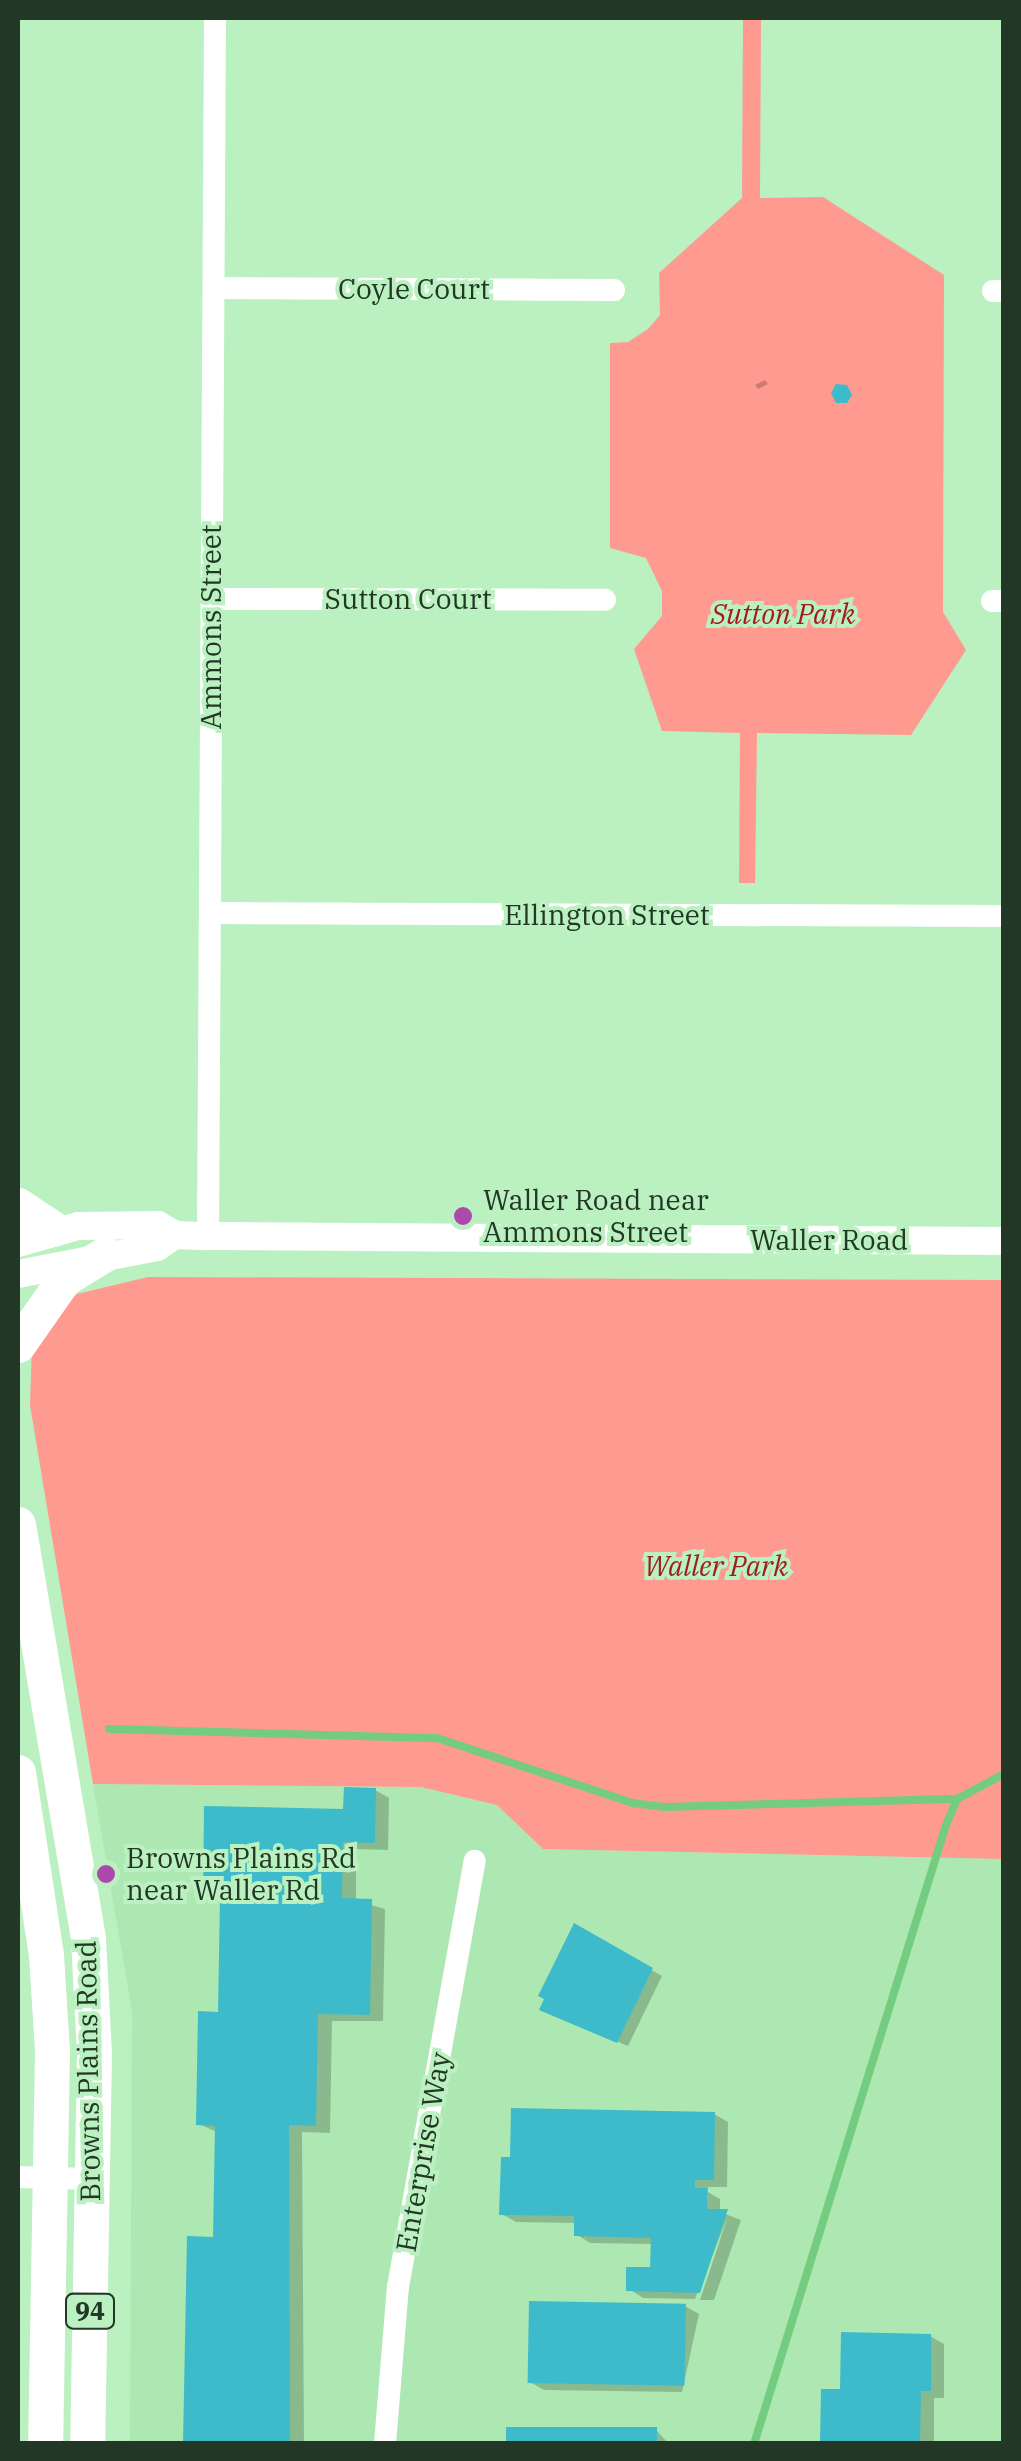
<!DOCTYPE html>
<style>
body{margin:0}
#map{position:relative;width:1021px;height:2461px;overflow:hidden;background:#bbf0c0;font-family:"IBM Plex Serif",serif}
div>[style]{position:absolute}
.built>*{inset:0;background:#ade8b2}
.green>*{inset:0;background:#fe9a8f}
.shadow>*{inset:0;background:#0003}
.stream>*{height:8px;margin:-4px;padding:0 4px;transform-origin:4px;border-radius:4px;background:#74cc80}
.building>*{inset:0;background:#3dbbcb;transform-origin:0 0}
.minor>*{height:22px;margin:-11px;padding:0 11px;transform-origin:11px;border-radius:11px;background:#fff}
.tertiary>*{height:28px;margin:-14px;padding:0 14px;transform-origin:14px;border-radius:14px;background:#fff}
.primary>*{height:35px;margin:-17.5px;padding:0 17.5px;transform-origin:17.5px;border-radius:17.5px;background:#fff}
.dots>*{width:28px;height:28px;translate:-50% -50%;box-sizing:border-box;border:5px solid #bbf0c0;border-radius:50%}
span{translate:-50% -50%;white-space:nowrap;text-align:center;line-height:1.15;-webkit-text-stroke:8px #bbf0c0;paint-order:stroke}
.shield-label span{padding:2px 8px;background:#bbf0c0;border:2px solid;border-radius:8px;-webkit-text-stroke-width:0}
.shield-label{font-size:25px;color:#223725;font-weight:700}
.street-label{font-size:28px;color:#223725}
.park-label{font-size:28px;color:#9f1c1b;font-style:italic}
.poi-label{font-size:28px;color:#223725}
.left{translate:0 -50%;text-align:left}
.frame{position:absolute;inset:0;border:20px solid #223725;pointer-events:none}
</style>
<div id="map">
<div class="built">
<i style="clip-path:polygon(93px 1784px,421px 1787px,497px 1805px,543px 1849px,1003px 1859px,1003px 2443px,130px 2443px,132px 2012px)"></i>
</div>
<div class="green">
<i style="clip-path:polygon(743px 18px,761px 18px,760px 198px,823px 197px,944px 275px,943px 612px,966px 650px,911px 735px,757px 733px,755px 883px,739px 883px,740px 733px,662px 731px,634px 649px,662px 616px,662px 591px,646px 558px,610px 548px,610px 343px,628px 342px,648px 329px,660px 315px,659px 273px,742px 198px)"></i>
<i style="clip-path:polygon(148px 1277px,1003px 1280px,1003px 1859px,543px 1849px,497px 1805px,421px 1787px,93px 1784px,30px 1405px,32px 1345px,44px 1322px,77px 1294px)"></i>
</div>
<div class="shadow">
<i style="clip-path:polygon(765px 380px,768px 384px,758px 389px,755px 385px)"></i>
<i style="clip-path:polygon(375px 1790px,389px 1798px,388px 1850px,356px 1849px,356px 1901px,385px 1909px,383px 2021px,332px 2021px,330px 2133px,302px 2132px,304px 2444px,189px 2444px,216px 2239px,217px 2132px,199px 2124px,221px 2014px,223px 1904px,205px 1895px)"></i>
<i style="clip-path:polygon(575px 1926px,662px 1976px,628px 2046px,552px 2015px)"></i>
<i style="clip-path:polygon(714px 2114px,728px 2122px,727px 2187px,708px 2187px,708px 2192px,720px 2199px,720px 2212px,741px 2220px,714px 2300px,700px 2300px,728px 2216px,695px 2299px,643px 2298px,629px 2289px,652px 2270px,653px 2244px,590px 2243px,576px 2234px,576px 2223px,516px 2222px,502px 2214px)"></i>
<i style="clip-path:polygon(685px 2306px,699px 2314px,682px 2392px,544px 2390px,530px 2382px)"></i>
<i style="clip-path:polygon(930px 2336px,944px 2344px,944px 2398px,934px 2398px,934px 2444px,823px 2444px,843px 2392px)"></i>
<i style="clip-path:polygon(656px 2430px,669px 2444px,508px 2444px)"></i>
</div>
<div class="stream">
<i style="left:109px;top:1729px;width:328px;rotate:1.6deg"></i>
<i style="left:437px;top:1738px;width:206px;rotate:18.4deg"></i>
<i style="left:632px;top:1803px;width:32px;rotate:7deg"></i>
<i style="left:664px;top:1807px;width:293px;rotate:-1.6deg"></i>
<i style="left:754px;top:2444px;width:648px;rotate:-72.77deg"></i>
<i style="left:946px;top:1825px;width:28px;rotate:-67deg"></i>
<i style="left:957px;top:1799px;width:53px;rotate:-28deg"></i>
</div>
<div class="building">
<i style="clip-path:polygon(836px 384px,847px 385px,852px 395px,847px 403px,836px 403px,831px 393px)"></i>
<i style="clip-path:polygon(344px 1787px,376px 1788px,375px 1843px,343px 1842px,342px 1898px,372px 1899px,370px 2015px,318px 2014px,316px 2126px,289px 2125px,290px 2444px,183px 2443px,187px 2236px,213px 2237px,215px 2126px,196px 2125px,198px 2011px,218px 2012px,220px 1897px,203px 1897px,204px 1806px,343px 1809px)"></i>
<i style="clip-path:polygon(574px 1923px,653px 1968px,617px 2043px,539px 2010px,544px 1999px,538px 1996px)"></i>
<i style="clip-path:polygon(511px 2108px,715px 2112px,714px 2180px,695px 2180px,695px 2188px,707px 2188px,707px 2209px,728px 2209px,700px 2293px,626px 2291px,626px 2267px,650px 2267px,651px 2238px,574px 2236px,574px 2216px,499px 2215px,501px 2157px,510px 2157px)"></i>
<i style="left:529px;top:2301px;width:157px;height:82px;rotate:1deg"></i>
<i style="clip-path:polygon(841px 2332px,931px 2334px,931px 2391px,921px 2391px,920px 2444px,820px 2444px,821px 2389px,840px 2389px)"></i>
<i style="left:506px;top:2427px;width:151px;height:17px"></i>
</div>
<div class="minor">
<i style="left:214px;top:288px;width:400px;rotate:0.3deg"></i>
<i style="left:993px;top:291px;width:11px"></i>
<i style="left:212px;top:599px;width:393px;rotate:0.1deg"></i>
<i style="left:992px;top:601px;width:12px"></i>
<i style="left:210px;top:913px;width:794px;rotate:0.22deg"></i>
<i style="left:208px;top:1236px;width:1218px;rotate:-89.67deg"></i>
<i style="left:18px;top:2177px;width:73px;rotate:1.6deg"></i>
<i style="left:385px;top:2444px;width:158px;rotate:-85.3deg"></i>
<i style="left:398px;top:2287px;width:433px;rotate:-79.8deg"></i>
</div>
<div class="tertiary">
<i style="left:18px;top:1243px;width:62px;rotate:-15.8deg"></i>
<i style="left:78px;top:1226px;width:80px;rotate:-0.7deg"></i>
<i style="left:158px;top:1225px;width:20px;rotate:30deg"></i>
<i style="left:175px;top:1235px;width:33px;rotate:2deg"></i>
<i style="left:208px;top:1236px;width:796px;rotate:0.36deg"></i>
<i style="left:18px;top:1274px;width:142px;rotate:-11deg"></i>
<i style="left:157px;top:1247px;width:22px;rotate:-34deg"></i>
</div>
<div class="primary">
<i style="left:18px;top:1205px;width:43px;rotate:33.7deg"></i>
<i style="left:18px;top:1345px;width:80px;rotate:-55.1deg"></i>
<i style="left:64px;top:1279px;width:48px;rotate:-31.4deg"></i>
<i style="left:18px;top:1524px;width:421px;rotate:80.4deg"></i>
<i style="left:88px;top:1939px;width:114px;rotate:87deg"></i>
<i style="left:94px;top:2053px;width:391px;rotate:91deg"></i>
<i style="left:18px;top:1772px;width:185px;rotate:81.3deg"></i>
<i style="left:46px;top:1955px;width:96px;rotate:86.4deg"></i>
<i style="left:52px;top:2051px;width:393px;rotate:91deg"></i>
</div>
<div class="dots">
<i style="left:463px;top:1216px;background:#ad48ad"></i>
<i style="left:106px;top:1874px;background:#ad48ad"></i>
</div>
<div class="shield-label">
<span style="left:90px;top:2311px">94</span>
</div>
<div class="street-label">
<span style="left:414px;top:289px">Coyle Court</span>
<span style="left:408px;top:599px">Sutton Court</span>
<span style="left:211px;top:627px;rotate:-90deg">Ammons Street</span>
<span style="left:607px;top:915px">Ellington Street</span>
<span style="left:829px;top:1240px">Waller Road</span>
<span style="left:88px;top:2071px;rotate:-91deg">Browns Plains Road</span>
<span style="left:423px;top:2152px;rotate:-80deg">Enterprise Way</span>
</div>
<div class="park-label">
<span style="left:783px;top:614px">Sutton Park</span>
<span style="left:716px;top:1566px">Waller Park</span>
</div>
<div class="poi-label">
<span class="left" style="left:483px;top:1216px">Waller Road near<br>Ammons Street</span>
<span class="left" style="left:126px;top:1874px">Browns Plains Rd<br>near Waller Rd</span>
</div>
<div class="frame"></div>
</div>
